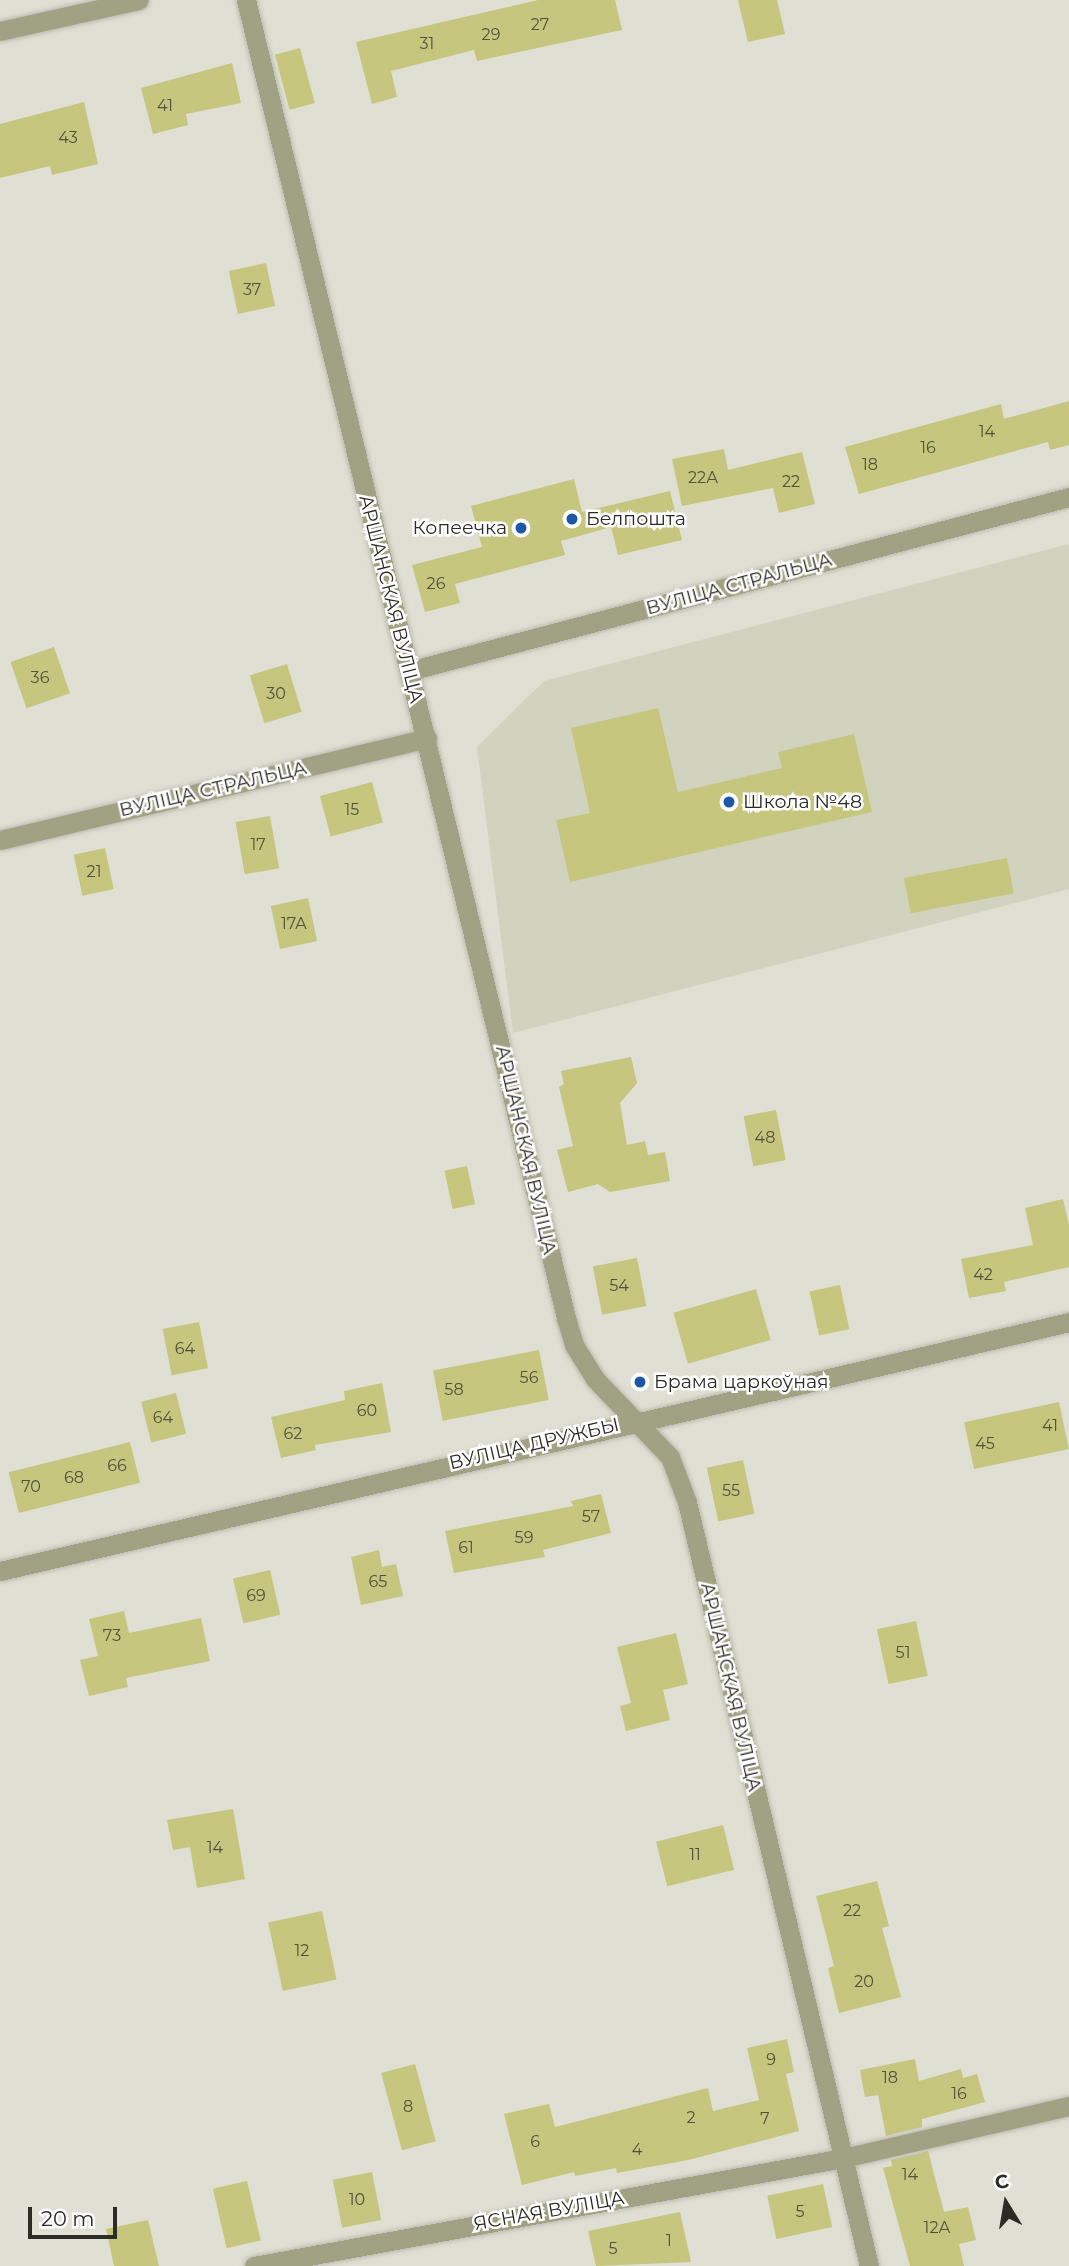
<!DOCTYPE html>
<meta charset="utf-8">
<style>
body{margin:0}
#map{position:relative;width:1069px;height:2266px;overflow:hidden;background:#dfdfd3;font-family:Montserrat,sans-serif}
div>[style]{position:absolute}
.built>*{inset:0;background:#d2d3bf}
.building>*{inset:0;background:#c6c67f;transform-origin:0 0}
.roads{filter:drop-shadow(0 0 2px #bbbbb1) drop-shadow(0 0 2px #bbbbb1)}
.minor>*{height:19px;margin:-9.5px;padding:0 9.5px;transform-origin:9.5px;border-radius:9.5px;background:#a1a284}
.tertiary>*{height:19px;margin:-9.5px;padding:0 9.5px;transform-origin:9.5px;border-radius:9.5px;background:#a1a284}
.dots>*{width:19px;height:19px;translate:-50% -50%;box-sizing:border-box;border:4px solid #fff;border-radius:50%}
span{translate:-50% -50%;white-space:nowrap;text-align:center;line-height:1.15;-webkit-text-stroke:5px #fff;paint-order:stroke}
.number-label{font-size:16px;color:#52523d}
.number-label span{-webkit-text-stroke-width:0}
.poi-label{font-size:19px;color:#2c2c27}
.left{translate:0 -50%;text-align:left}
.right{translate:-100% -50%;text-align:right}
.street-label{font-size:19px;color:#2c2c27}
.north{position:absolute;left:971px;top:2168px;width:70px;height:70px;-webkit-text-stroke:5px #fff;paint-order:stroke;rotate:349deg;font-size:19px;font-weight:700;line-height:28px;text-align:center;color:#2c2c27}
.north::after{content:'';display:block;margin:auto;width:24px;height:32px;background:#2c2c27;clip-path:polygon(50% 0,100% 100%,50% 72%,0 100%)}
.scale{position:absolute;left:28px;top:2207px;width:89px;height:32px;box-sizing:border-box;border:4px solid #2c2c27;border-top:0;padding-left:9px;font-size:21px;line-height:24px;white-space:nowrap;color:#2c2c27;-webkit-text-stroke:5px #fff;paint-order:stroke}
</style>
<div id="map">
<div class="built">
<i style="clip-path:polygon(1069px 544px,1069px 889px,513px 1033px,477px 747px,544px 681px)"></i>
</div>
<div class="building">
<i style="clip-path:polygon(538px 0,615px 0,622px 30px,477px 61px,474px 50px,391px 71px,397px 97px,372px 104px,356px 42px)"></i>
<i style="clip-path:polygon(738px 0,777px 0,785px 34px,748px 42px)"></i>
<i style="left:300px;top:48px;width:57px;height:26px;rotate:75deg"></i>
<i style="clip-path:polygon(232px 63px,241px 103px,186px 114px,188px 125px,153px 134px,141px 88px)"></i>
<i style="clip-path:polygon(84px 102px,98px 164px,52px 175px,50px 166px,0 178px,0 124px)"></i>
<i style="left:266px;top:263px;width:44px;height:38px;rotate:78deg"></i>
<i style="clip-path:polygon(1069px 401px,1069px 445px,1050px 450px,1048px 442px,859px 494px,845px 447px,1001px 404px,1004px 419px)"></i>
<i style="clip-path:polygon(724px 449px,728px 470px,802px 452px,815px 504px,779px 513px,773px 488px,682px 506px,672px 459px)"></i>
<i style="clip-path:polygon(574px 479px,582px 512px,670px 491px,682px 540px,618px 555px,611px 527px,561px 541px,565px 555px,455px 584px,460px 603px,425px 612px,412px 565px,482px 547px,471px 506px)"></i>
<i style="left:54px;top:647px;width:49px;height:46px;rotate:71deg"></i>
<i style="left:287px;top:664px;width:50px;height:39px;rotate:73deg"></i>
<i style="clip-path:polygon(658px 708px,678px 792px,782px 768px,778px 752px,854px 734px,872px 812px,570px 882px,556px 820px,590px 813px,571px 728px)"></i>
<i style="left:372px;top:782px;width:42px;height:54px;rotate:75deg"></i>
<i style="left:270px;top:816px;width:53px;height:35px;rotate:80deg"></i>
<i style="left:105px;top:848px;width:42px;height:32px;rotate:78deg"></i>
<i style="left:1007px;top:858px;width:36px;height:105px;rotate:79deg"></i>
<i style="left:308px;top:898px;width:44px;height:38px;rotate:78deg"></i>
<i style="clip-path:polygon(631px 1057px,637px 1083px,620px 1103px,627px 1145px,645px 1141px,648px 1155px,665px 1152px,670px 1181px,610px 1192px,598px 1184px,568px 1192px,557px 1150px,573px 1146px,559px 1087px,564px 1084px,561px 1071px)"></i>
<i style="left:776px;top:1110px;width:51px;height:33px;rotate:79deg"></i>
<i style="left:467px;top:1166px;width:39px;height:23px;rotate:78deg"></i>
<i style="clip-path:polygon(1063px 1199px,1069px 1225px,1069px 1267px,1004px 1282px,1006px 1291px,969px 1298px,961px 1259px,1033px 1245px,1025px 1208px)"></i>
<i style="left:637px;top:1258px;width:49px;height:45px;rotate:79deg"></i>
<i style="left:840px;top:1285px;width:45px;height:31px;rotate:78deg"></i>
<i style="left:756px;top:1289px;width:53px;height:86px;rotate:74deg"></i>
<i style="left:199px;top:1322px;width:47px;height:37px;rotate:79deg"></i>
<i style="left:539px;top:1350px;width:51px;height:108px;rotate:79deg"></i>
<i style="clip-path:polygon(382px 1383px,391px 1432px,315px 1445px,316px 1450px,281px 1458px,271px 1417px,345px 1400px,344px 1391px)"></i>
<i style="left:176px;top:1393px;width:42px;height:36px;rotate:76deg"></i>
<i style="left:1059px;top:1402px;width:48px;height:97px;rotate:78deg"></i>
<i style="left:130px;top:1442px;width:42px;height:125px;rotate:76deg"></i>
<i style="left:743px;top:1460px;width:55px;height:37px;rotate:78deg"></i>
<i style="clip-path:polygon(601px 1494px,611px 1533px,543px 1550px,545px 1557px,454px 1573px,445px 1531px,573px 1506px,571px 1501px)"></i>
<i style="clip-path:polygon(379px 1550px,382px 1567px,396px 1564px,403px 1596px,361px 1605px,351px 1557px)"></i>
<i style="left:270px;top:1570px;width:46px;height:38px;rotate:77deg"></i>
<i style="clip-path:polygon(124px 1611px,129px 1633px,201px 1618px,210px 1661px,126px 1678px,128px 1687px,89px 1696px,80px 1660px,98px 1656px,89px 1619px)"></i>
<i style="left:916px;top:1621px;width:56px;height:40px;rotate:78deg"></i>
<i style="clip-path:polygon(676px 1633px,688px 1684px,663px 1690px,670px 1720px,626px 1731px,620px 1706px,631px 1703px,617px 1647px)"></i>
<i style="clip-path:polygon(233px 1809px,245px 1879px,197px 1888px,190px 1847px,173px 1850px,167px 1820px)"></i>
<i style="left:723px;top:1825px;width:46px;height:69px;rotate:76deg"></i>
<i style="clip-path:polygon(877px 1881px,889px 1926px,882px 1928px,901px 1997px,839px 2013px,828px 1968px,834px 1966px,816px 1896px)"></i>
<i style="left:322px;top:1911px;width:70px;height:55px;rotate:78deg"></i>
<i style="clip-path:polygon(787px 2039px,794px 2072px,786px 2074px,799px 2131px,688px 2160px,617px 2173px,616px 2168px,575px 2176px,574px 2172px,522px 2185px,504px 2114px,549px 2104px,555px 2127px,708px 2088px,713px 2111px,759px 2100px,747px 2048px)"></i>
<i style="clip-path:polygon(915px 2059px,919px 2081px,961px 2069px,963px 2078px,977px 2074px,985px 2102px,922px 2119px,922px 2127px,886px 2136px,878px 2095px,865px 2097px,860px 2070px)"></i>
<i style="left:415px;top:2064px;width:80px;height:35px;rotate:75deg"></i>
<i style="clip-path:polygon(928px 2151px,944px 2212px,968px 2207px,976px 2240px,959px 2244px,964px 2266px,910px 2266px,883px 2168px,892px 2166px,891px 2160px)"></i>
<i style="left:372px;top:2172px;width:49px;height:40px;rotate:79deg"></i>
<i style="left:247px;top:2181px;width:61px;height:35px;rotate:77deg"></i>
<i style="left:823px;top:2184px;width:44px;height:57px;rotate:78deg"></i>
<i style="clip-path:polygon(680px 2212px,691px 2262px,596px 2266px,588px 2231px)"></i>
<i style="clip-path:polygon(148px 2220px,159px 2266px,114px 2266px,106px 2229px)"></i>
</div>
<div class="roads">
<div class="minor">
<i style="left:409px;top:671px;width:683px;rotate:-14.77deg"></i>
<i style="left:0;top:840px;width:439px;rotate:-13.4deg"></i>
<i style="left:0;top:1571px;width:1098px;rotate:-13.11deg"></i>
<i style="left:254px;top:2266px;width:599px;rotate:-10.39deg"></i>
<i style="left:843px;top:2158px;width:232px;rotate:-13deg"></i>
</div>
<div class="tertiary">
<i style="left:246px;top:0;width:1356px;rotate:76.35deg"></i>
<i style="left:566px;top:1318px;width:28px;rotate:73deg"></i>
<i style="left:574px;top:1345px;width:40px;rotate:58deg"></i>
<i style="left:595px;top:1379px;width:108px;rotate:46.1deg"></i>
<i style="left:670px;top:1457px;width:48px;rotate:69.3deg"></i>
<i style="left:687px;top:1502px;width:785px;rotate:76.6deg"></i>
<i style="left:0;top:31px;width:142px;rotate:-12.6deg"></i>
</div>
</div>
<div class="dots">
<i style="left:572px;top:519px;background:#1e56a8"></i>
<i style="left:521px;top:528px;background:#1e56a8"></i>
<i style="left:729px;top:802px;background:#1e56a8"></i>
<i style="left:640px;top:1382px;background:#1e56a8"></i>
</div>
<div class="number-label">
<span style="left:540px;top:25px">27</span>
<span style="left:491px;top:35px">29</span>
<span style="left:427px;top:44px">31</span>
<span style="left:165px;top:106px">41</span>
<span style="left:68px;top:138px">43</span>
<span style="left:252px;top:290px">37</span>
<span style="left:987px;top:432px">14</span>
<span style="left:928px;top:448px">16</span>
<span style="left:870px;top:465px">18</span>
<span style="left:703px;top:478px">22А</span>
<span style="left:791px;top:482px">22</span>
<span style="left:436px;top:584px">26</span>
<span style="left:40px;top:678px">36</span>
<span style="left:276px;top:694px">30</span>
<span style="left:352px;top:810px">15</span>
<span style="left:258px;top:845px">17</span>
<span style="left:94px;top:872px">21</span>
<span style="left:294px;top:924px">17А</span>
<span style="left:765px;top:1138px">48</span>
<span style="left:983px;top:1275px">42</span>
<span style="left:619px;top:1286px">54</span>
<span style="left:185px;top:1349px">64</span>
<span style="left:529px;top:1378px">56</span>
<span style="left:454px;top:1390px">58</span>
<span style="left:367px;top:1411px">60</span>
<span style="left:163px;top:1418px">64</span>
<span style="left:1050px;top:1426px">41</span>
<span style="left:293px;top:1434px">62</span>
<span style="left:985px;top:1444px">45</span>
<span style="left:117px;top:1466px">66</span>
<span style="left:74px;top:1478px">68</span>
<span style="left:31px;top:1487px">70</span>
<span style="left:731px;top:1491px">55</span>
<span style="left:591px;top:1517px">57</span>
<span style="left:524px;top:1538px">59</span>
<span style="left:466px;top:1548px">61</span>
<span style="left:378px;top:1582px">65</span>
<span style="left:256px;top:1596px">69</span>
<span style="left:112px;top:1636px">73</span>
<span style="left:903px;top:1653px">51</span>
<span style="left:215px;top:1848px">14</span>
<span style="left:695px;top:1855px">11</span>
<span style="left:852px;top:1911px">22</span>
<span style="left:302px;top:1951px">12</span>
<span style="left:864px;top:1982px">20</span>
<span style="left:771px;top:2060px">9</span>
<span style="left:890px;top:2078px">18</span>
<span style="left:959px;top:2094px">16</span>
<span style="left:408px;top:2107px">8</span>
<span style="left:691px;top:2118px">2</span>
<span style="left:765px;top:2119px">7</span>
<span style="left:535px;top:2142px">6</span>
<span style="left:637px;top:2150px">4</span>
<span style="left:910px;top:2175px">14</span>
<span style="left:357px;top:2200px">10</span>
<span style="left:800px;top:2212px">5</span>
<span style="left:937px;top:2228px">12А</span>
<span style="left:669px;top:2241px">1</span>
<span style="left:613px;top:2249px">5</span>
</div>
<div class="poi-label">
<span class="left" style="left:586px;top:519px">Белпошта</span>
<span class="right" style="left:507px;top:528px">Копеечка</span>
<span class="left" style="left:743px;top:802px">Школа №48</span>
<span class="left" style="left:654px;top:1382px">Брама царкоўная</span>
</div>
<div class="street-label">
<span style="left:739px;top:584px;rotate:-15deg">ВУЛІЦА СТРАЛЬЦА</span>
<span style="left:391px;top:599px;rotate:76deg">АРШАНСКАЯ ВУЛІЦА</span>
<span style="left:213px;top:789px;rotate:-13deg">ВУЛІЦА СТРАЛЬЦА</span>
<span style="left:526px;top:1150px;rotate:77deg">АРШАНСКАЯ ВУЛІЦА</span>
<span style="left:534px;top:1444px;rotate:-13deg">ВУЛІЦА ДРУЖБЫ</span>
<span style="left:731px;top:1687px;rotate:77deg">АРШАНСКАЯ ВУЛІЦА</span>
<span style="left:549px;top:2211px;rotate:-10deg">ЯСНАЯ ВУЛІЦА</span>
</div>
<div class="north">С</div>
<div class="scale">20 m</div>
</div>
